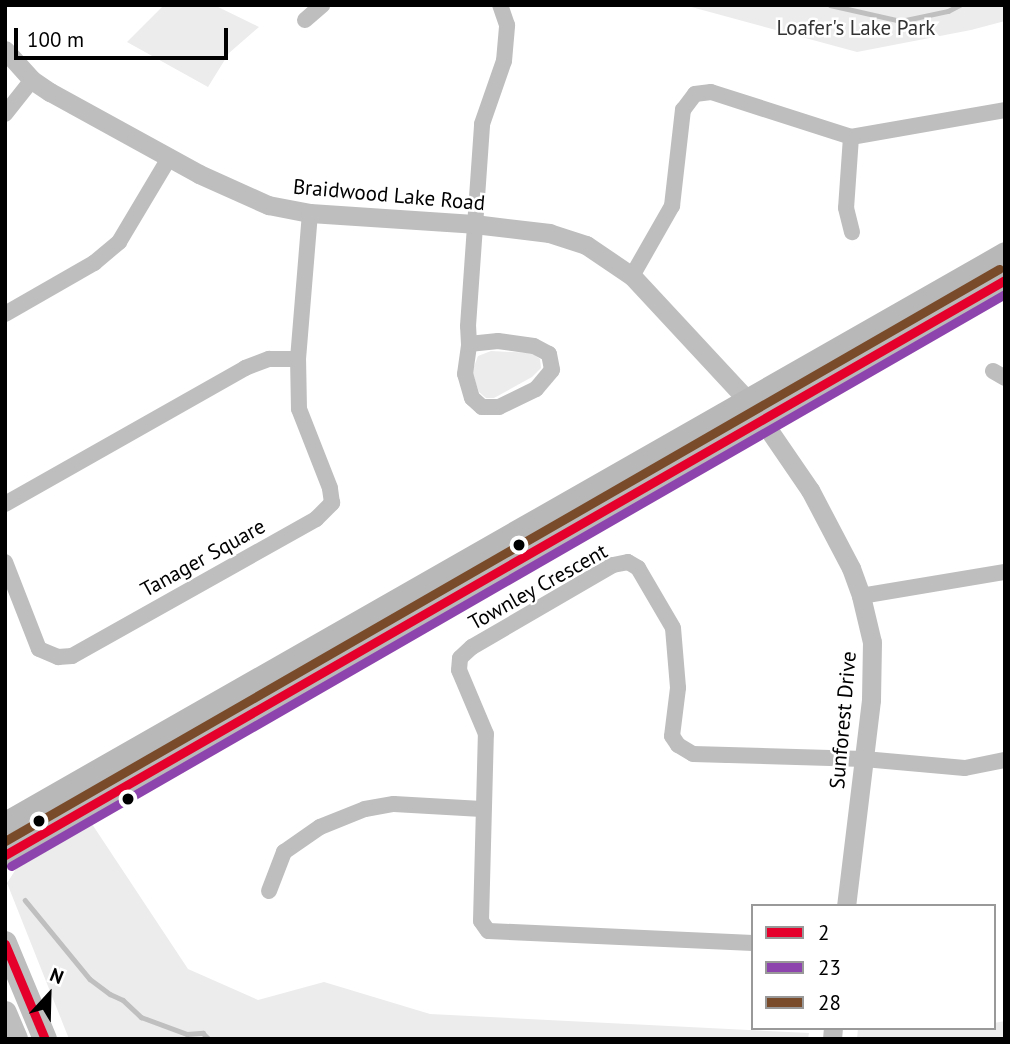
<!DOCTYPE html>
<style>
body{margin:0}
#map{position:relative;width:1010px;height:1044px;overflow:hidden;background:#fff;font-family:"PT Sans",sans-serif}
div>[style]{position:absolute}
.green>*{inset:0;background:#ececec}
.stream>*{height:4.5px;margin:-2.25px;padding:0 2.25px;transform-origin:2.25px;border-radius:2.25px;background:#bfbfbf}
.minor>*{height:16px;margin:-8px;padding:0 8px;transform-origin:8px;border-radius:8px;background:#bebebe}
.tertiary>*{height:19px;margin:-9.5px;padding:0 9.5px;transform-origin:9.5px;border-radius:9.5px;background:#bebebe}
.secondary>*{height:23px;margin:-11.5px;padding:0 11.5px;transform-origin:11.5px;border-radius:11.5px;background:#b8b8b8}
.primary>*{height:24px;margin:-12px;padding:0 12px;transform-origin:12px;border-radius:12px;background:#bebebe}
.bus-1>*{height:9px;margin:-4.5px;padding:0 4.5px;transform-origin:4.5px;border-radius:4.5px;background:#e4002b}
.bus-2>*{height:9px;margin:-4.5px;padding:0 4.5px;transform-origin:4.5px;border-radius:4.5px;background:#8e44ad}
.bus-3>*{height:9px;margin:-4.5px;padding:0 4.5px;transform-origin:4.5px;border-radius:4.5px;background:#7a4b2a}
.dots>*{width:19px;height:19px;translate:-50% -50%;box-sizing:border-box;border:4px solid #fff;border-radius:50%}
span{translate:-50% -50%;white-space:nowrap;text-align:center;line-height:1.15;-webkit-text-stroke:5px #fff;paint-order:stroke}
.park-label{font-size:21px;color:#333}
.street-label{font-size:21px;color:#000}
.frame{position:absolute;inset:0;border:7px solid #000;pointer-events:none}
.legend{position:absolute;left:751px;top:904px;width:245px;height:126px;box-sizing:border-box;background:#fff;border:2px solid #999;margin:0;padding:9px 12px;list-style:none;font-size:21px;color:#000}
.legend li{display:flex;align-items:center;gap:14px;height:35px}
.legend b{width:35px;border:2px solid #999}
.north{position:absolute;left:14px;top:960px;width:70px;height:70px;-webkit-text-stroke:5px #fff;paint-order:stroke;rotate:22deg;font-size:19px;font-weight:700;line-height:28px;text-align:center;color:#000}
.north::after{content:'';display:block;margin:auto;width:24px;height:32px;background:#000;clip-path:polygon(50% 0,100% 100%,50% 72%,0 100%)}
.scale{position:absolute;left:14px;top:28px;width:214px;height:32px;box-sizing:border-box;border:4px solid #000;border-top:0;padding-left:9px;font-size:21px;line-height:24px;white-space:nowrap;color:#000;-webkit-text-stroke:5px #fff;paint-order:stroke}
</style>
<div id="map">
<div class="green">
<i style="clip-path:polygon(164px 5px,214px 5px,259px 27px,229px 53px,208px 87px,127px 42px)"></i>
<i style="clip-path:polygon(684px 5px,1005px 5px,1005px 21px,971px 30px,857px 52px)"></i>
<i style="clip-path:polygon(491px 351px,532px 353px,540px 359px,541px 368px,532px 377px,494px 398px,486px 398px,479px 392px,472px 372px,478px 356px)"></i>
<i style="clip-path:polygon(92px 824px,188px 969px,258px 1000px,324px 982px,430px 1014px,809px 1033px,808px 1039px,69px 1039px,7px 883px,16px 869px)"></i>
<i style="clip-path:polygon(1005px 1021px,1005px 1039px,857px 1039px,858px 1028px,994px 1028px,994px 1023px)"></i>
</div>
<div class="stream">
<i style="left:830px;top:5px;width:73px;rotate:12.7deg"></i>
<i style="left:901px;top:21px;width:48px;rotate:-12deg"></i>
<i style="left:948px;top:11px;width:13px;rotate:-27deg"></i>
<i style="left:25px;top:900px;width:102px;rotate:50.6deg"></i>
<i style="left:90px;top:979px;width:25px;rotate:37deg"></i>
<i style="left:110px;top:994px;width:14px;rotate:25deg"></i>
<i style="left:123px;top:1000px;width:25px;rotate:43deg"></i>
<i style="left:141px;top:1017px;width:49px;rotate:20.3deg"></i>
<i style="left:187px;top:1034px;width:16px;rotate:-4deg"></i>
<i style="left:203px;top:1033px;width:8px;rotate:45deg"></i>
</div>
<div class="minor">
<i style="left:305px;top:20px;width:23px;rotate:-41deg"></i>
<i style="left:5px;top:114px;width:43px;rotate:-51.5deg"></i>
<i style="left:851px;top:137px;width:71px;rotate:94deg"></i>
<i style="left:846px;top:208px;width:25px;rotate:76deg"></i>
<i style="left:632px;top:276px;width:81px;rotate:-60.3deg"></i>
<i style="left:672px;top:206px;width:97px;rotate:-83.5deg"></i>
<i style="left:683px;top:110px;width:20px;rotate:-53deg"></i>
<i style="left:695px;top:94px;width:16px;rotate:-7deg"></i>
<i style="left:711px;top:92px;width:147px;rotate:17.8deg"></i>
<i style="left:851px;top:137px;width:156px;rotate:-9.9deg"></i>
<i style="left:5px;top:314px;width:103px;rotate:-29.8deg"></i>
<i style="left:94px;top:263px;width:33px;rotate:-40deg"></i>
<i style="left:119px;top:242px;width:98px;rotate:-59.2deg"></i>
<i style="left:498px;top:341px;width:36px;rotate:8deg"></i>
<i style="left:534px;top:346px;width:17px;rotate:28deg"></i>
<i style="left:549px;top:354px;width:16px;rotate:79deg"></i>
<i style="left:552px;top:370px;width:25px;rotate:130deg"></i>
<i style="left:536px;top:389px;width:41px;rotate:154.1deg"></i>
<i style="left:499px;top:407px;width:17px;rotate:180deg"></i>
<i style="left:482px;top:407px;width:13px;rotate:-138deg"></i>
<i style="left:472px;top:398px;width:25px;rotate:-106deg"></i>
<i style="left:465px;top:374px;width:30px;rotate:-82deg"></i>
<i style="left:469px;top:344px;width:29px;rotate:-6deg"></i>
<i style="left:469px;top:344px;width:18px;rotate:-93deg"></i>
<i style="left:468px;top:326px;width:202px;rotate:-86deg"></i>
<i style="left:482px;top:124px;width:67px;rotate:-70.8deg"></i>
<i style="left:504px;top:61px;width:36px;rotate:-85deg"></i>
<i style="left:507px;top:25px;width:21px;rotate:-109deg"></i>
<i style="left:993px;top:371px;width:14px;rotate:30deg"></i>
<i style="left:5px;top:504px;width:276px;rotate:-29.5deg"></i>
<i style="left:245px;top:368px;width:26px;rotate:-21deg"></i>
<i style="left:269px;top:359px;width:29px"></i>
<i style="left:5px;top:562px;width:93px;rotate:68.7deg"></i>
<i style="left:39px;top:649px;width:21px;rotate:23deg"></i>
<i style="left:58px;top:657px;width:14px;rotate:-4deg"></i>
<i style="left:72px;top:656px;width:280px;rotate:-29.3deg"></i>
<i style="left:316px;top:519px;width:23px;rotate:-45deg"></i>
<i style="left:332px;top:503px;width:15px;rotate:-98deg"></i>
<i style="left:330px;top:488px;width:85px;rotate:-111.4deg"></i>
<i style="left:299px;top:409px;width:50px;rotate:-91.1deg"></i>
<i style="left:298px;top:359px;width:146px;rotate:-85.3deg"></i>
<i style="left:861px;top:596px;width:146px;rotate:-9.5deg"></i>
<i style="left:269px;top:891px;width:42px;rotate:-69deg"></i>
<i style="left:284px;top:852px;width:44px;rotate:-34.8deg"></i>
<i style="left:320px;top:827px;width:48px;rotate:-21.8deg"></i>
<i style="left:365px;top:809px;width:29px;rotate:-10deg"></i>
<i style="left:394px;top:804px;width:88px;rotate:3.3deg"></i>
<i style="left:753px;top:943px;width:265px;rotate:-177.4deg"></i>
<i style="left:488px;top:931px;width:12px;rotate:-125deg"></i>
<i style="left:481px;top:921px;width:187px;rotate:-88.5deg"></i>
<i style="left:486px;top:734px;width:69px;rotate:-112.9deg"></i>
<i style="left:459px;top:670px;width:12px;rotate:-85deg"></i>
<i style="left:460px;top:658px;width:16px;rotate:-43deg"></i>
<i style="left:472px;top:647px;width:163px;rotate:-30.2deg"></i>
<i style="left:613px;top:565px;width:15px;rotate:-11deg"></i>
<i style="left:628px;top:562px;width:12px;rotate:31deg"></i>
<i style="left:638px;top:568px;width:69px;rotate:59.7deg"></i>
<i style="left:673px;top:628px;width:60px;rotate:85.2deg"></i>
<i style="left:678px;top:688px;width:48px;rotate:97.1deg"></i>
<i style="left:672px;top:736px;width:11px;rotate:56deg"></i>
<i style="left:678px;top:745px;width:17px;rotate:31deg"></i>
<i style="left:693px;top:754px;width:171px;rotate:1.7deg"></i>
<i style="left:864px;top:759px;width:101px;rotate:5.1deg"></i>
<i style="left:965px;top:768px;width:41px;rotate:-11.3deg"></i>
</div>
<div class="tertiary">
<i style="left:5px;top:50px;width:40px;rotate:48deg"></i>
<i style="left:32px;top:80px;width:22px;rotate:34deg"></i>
<i style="left:50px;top:92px;width:170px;rotate:28.8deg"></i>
<i style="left:199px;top:174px;width:76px;rotate:24.2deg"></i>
<i style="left:268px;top:205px;width:43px;rotate:10.8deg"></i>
<i style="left:310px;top:213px;width:164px;rotate:3.8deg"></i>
<i style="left:474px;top:224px;width:76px;rotate:6.8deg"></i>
<i style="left:549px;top:233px;width:39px;rotate:18deg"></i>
<i style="left:586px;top:245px;width:55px;rotate:34deg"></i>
<i style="left:632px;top:276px;width:171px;rotate:47.1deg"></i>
<i style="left:748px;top:401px;width:24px;rotate:54deg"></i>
<i style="left:762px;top:420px;width:85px;rotate:55.6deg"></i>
<i style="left:810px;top:490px;width:88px;rotate:62.3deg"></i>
<i style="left:851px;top:568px;width:30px;rotate:70deg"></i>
<i style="left:861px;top:596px;width:47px;rotate:76.6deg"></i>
<i style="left:872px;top:642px;width:58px;rotate:91deg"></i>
<i style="left:871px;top:700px;width:208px;rotate:96.9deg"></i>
<i style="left:832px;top:1039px;width:11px;rotate:-85deg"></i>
</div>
<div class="secondary">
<i style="left:5px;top:823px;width:1151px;rotate:-29.68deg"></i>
<i style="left:5px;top:855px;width:833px;rotate:-29.74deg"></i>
<i style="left:728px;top:442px;width:321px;rotate:-30.3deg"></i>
</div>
<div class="primary">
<i style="left:5px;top:943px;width:104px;rotate:67.4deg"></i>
<i style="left:5px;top:1013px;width:28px;rotate:67deg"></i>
</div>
<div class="bus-1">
<i style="left:5px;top:855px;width:1154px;rotate:-29.9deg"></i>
<i style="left:5px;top:944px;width:103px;rotate:67.2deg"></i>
</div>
<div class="bus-2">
<i style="left:11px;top:866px;width:1147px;rotate:-29.92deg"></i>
</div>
<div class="bus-3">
<i style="left:5px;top:841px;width:1147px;rotate:-29.92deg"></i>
</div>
<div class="dots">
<i style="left:519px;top:545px;background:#000"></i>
<i style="left:128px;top:799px;background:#000"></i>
<i style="left:39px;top:821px;background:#000"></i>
</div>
<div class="park-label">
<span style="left:856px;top:28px">Loafer's Lake Park</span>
</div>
<div class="street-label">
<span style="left:389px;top:195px;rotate:5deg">Braidwood Lake Road</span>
<span style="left:203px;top:558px;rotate:-29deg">Tanager Square</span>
<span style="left:538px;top:587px;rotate:-29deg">Townley Crescent</span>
<span style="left:843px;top:720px;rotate:-85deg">Sunforest Drive</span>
</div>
<div class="frame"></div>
<ul class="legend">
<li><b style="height:9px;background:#e4002b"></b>2</li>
<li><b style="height:9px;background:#8e44ad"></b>23</li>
<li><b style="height:9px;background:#7a4b2a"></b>28</li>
</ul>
<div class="north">N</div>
<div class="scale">100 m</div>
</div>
